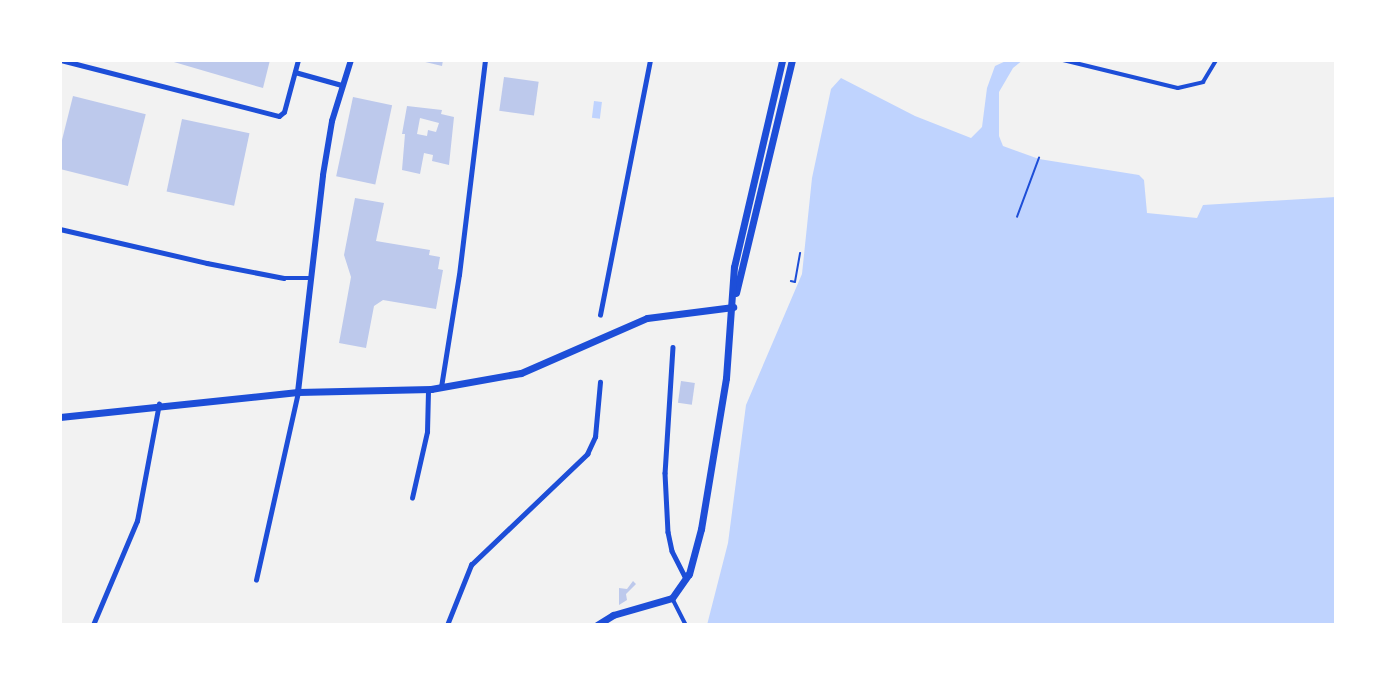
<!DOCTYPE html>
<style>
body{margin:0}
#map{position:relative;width:1396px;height:685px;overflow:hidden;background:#f2f2f2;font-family:Montserrat,sans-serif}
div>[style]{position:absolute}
.water>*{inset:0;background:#bfd3fe;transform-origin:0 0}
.building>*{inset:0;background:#bdc9ec;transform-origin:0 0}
.path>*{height:1.5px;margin:-0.75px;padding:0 0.75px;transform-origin:0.75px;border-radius:0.75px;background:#1d4ed8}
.pedestrian>*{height:4px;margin:-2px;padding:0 2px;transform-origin:2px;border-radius:2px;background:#1d4ed8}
.minor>*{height:4.5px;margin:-2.25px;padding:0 2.25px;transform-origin:2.25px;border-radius:2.25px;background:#1d4ed8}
.tertiary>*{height:6px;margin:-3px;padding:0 3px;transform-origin:3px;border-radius:3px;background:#1d4ed8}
.secondary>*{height:7px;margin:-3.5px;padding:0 3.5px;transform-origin:3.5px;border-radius:3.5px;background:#1d4ed8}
span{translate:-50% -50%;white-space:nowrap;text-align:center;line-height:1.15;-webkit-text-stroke:5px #fff;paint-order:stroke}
.frame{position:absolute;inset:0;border:62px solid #fff;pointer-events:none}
</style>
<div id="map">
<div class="water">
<i style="clip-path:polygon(1008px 60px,1023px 60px,1013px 68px,999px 92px,999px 136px,1003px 146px,1039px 159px,1139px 175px,1144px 180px,1147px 213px,1197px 218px,1203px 205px,1336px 197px,1336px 625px,707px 625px,728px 543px,746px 405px,802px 274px,812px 178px,831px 89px,841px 78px,915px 116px,971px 138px,982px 127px,987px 88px,995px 66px)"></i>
<i style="left:594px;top:101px;width:8px;height:17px;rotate:7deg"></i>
</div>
<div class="building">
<i style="clip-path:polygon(167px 60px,270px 60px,263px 88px)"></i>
<i style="clip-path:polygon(417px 60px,443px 60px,442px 66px)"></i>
<i style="left:504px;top:77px;width:35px;height:34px;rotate:8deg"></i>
<i style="left:73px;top:96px;width:75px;height:74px;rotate:14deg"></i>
<i style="left:353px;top:97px;width:40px;height:81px;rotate:12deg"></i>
<i style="clip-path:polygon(evenodd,407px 106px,442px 110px,441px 114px,454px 117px,449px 165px,432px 161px,433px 155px,424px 153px,420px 174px,402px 170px,405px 134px,402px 134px,407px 106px,420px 118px,439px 123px,436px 132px,428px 130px,427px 136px,417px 134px,420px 118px)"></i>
<i style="left:182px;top:119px;width:69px;height:74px;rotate:12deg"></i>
<i style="clip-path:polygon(355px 198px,384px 203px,376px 241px,430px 250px,429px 255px,440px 257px,438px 269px,443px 270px,436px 309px,383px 300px,374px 306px,366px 348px,339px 343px,351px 277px,344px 255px)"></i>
<i style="left:681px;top:381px;width:14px;height:22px;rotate:8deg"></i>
<i style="clip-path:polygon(633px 581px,636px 584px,626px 594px,627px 600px,619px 605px,619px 588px,627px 589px)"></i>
</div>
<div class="path">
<i style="left:1017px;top:217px;width:63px;rotate:-69.6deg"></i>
<i style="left:791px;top:281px;width:4px;rotate:14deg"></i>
<i style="left:795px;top:282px;width:29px;rotate:-80deg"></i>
</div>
<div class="pedestrian">
<i style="left:1063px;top:60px;width:118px;rotate:13.7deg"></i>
<i style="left:1178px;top:88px;width:26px;rotate:-13deg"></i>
<i style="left:1203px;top:82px;width:26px;rotate:-59deg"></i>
<i style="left:672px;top:598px;width:30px;rotate:63deg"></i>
</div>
<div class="minor">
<i style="left:61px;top:60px;width:225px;rotate:14.4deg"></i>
<i style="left:279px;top:116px;width:6px;rotate:-39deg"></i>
<i style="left:284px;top:112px;width:54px;rotate:-74.9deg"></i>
<i style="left:295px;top:72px;width:49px;rotate:15.5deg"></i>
<i style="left:60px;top:229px;width:151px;rotate:13deg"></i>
<i style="left:207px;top:263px;width:78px;rotate:11deg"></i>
<i style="left:284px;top:278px;width:25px"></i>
<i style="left:600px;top:315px;width:260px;rotate:-78.9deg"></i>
<i style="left:673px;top:347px;width:126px;rotate:93.6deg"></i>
<i style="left:665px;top:473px;width:59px;rotate:87.1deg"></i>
<i style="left:668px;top:532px;width:19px;rotate:78deg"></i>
<i style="left:672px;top:551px;width:27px;rotate:63deg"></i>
<i style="left:684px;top:575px;width:5px;rotate:-11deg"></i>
<i style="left:441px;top:387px;width:113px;rotate:-80.9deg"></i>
<i style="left:459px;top:275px;width:217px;rotate:-83.1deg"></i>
<i style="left:412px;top:498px;width:68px;rotate:-77.2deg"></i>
<i style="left:427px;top:432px;width:42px;rotate:-88.6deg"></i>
<i style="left:256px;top:580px;width:193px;rotate:-77.4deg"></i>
<i style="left:93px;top:625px;width:113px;rotate:-67.1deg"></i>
<i style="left:137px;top:521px;width:119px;rotate:-79.4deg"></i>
<i style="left:447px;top:625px;width:65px;rotate:-68.2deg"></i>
<i style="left:471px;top:565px;width:161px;rotate:-43.7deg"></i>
<i style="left:587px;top:454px;width:19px;rotate:-65deg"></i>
<i style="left:595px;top:437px;width:55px;rotate:-84.8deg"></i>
</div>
<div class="tertiary">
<i style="left:298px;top:392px;width:218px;rotate:-83.4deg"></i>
<i style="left:323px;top:175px;width:55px;rotate:-80.5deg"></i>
<i style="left:332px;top:121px;width:64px;rotate:-72.7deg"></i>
</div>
<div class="secondary">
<i style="left:736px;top:293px;width:240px;rotate:-76.5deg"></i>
<i style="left:60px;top:417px;width:239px;rotate:-6deg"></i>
<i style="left:298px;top:392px;width:133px;rotate:-1.3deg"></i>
<i style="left:431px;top:389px;width:91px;rotate:-10.1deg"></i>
<i style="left:521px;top:373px;width:137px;rotate:-23.6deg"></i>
<i style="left:647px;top:318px;width:87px;rotate:-7.3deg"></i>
<i style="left:597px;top:625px;width:19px;rotate:-32deg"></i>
<i style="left:613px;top:615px;width:61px;rotate:-16.1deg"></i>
<i style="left:672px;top:598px;width:29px;rotate:-55deg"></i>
<i style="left:689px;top:574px;width:47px;rotate:-75.1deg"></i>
<i style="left:701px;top:529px;width:153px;rotate:-80.6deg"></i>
<i style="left:726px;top:378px;width:111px;rotate:-85.9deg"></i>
<i style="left:734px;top:267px;width:212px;rotate:-76.9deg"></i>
</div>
<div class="frame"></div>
</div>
